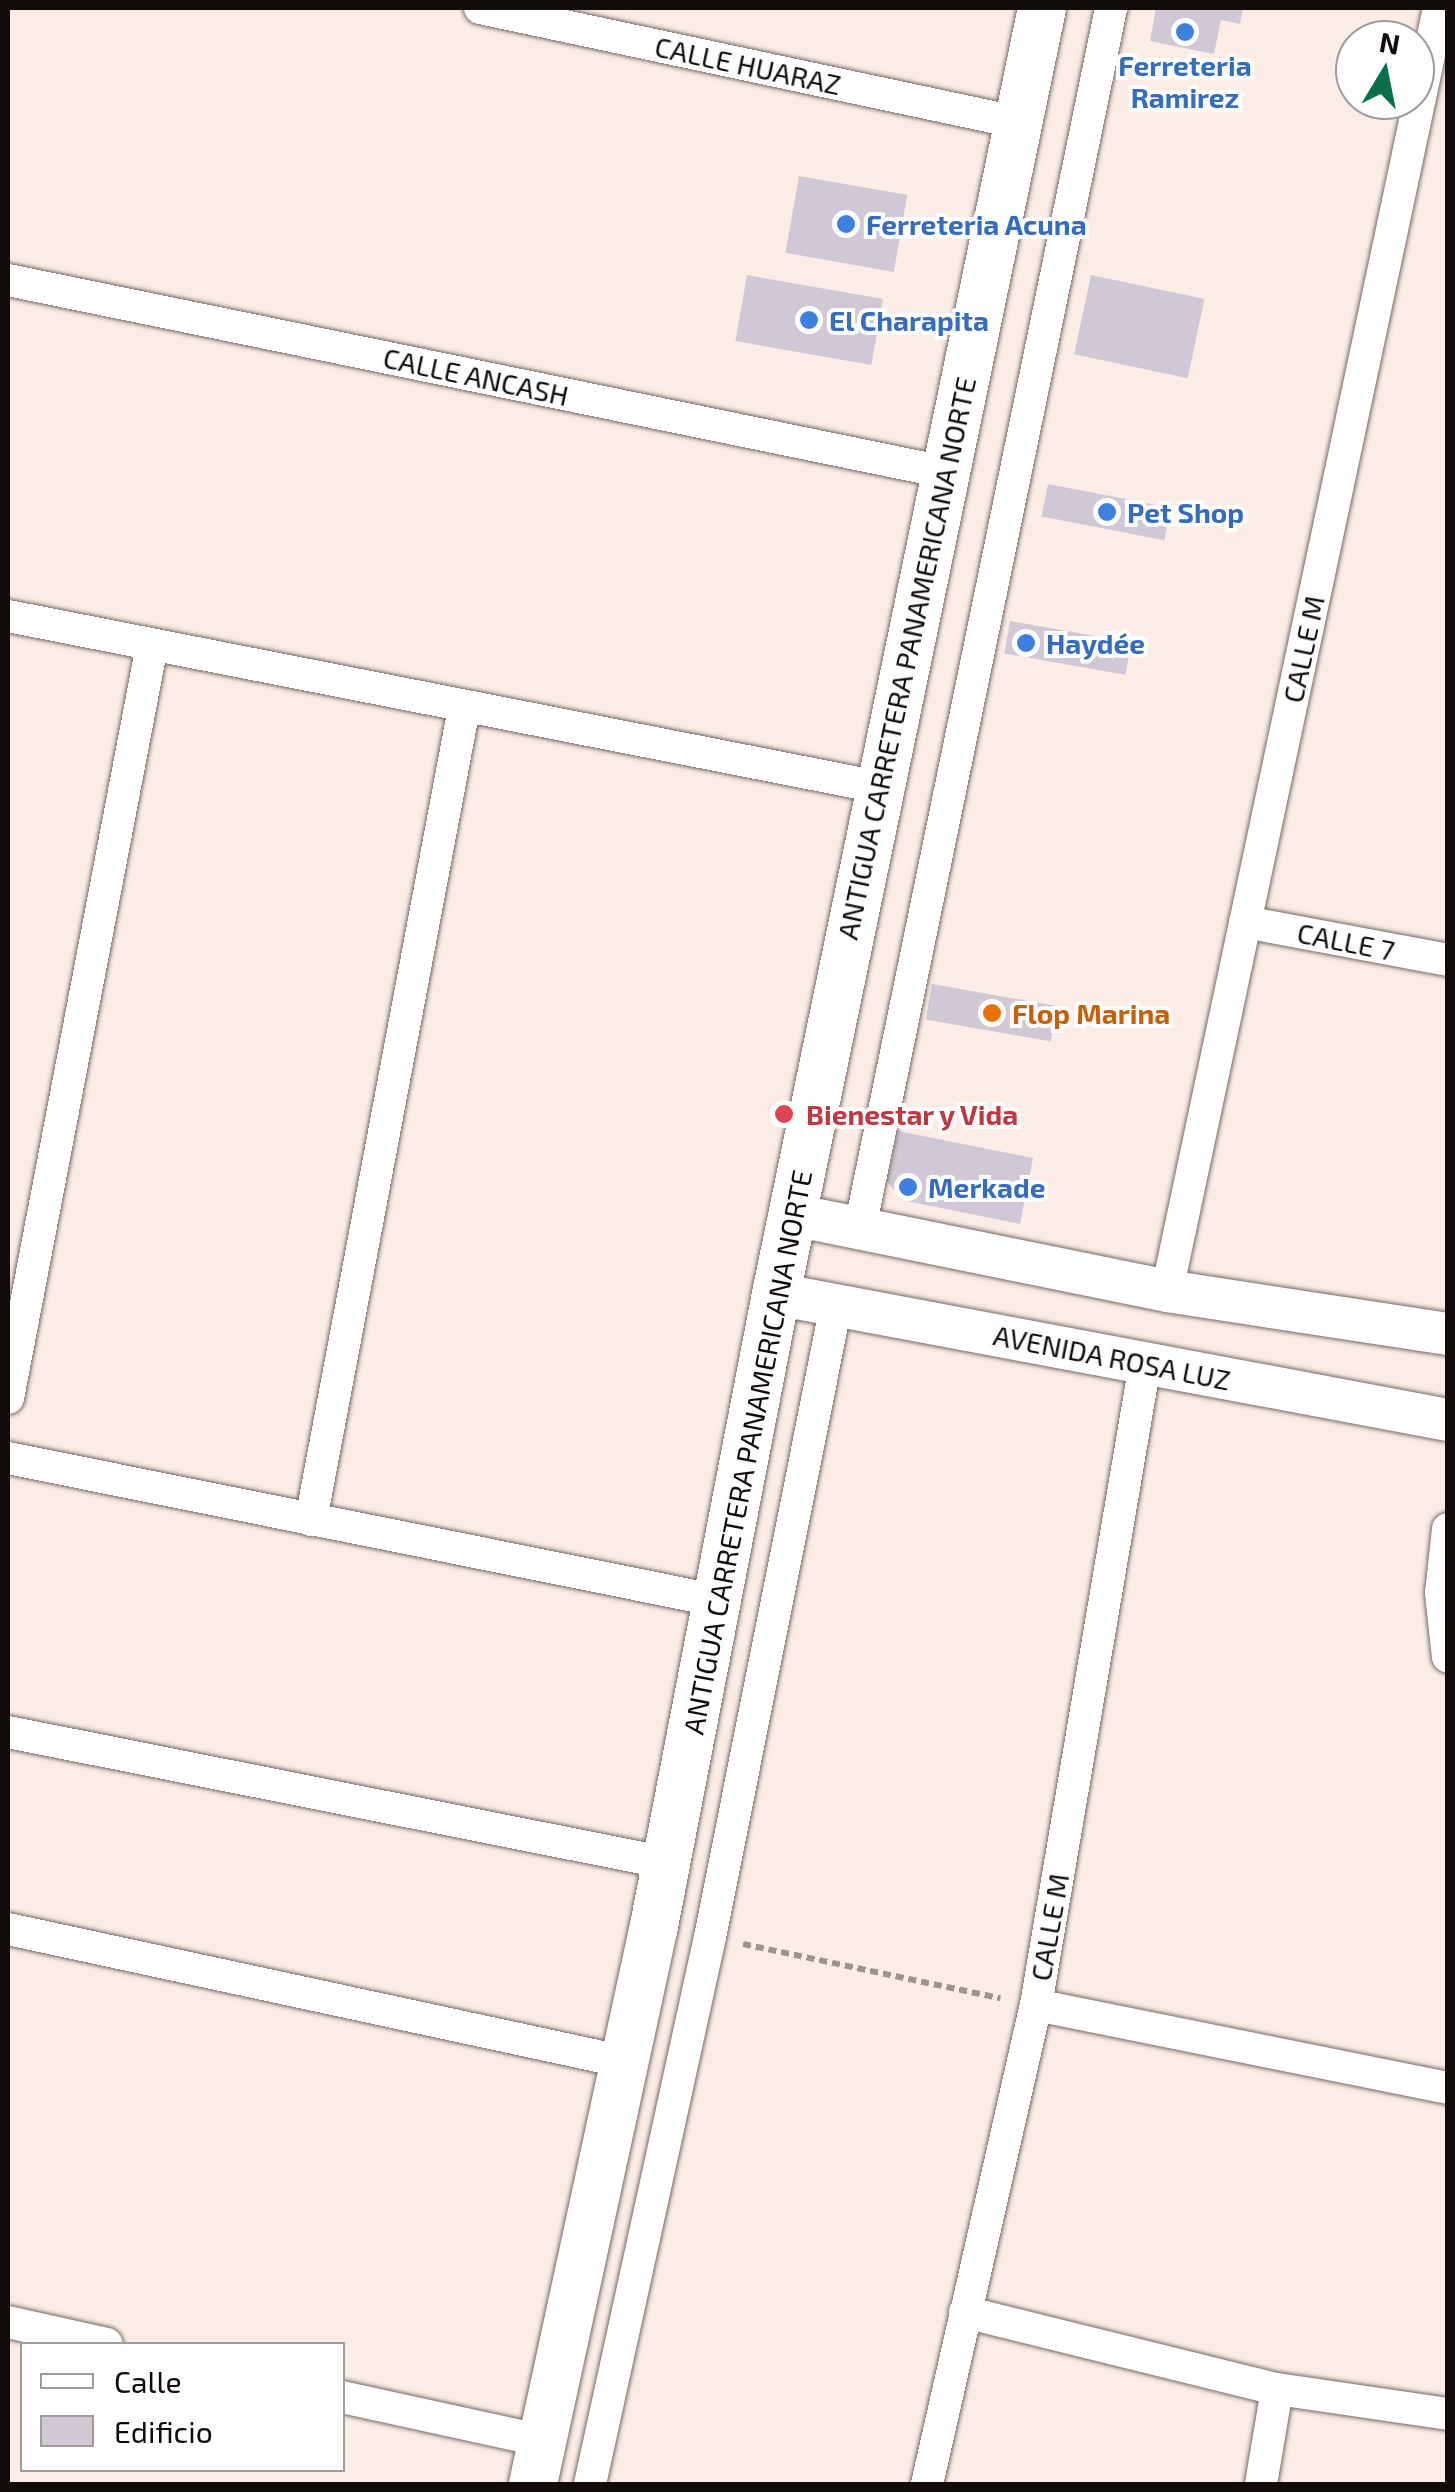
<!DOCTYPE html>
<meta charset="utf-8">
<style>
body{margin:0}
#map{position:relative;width:1455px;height:2492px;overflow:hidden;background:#fcece6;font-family:"Exo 2",sans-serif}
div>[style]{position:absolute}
.building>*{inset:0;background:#d0c8d5;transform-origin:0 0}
.path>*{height:6px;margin-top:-3px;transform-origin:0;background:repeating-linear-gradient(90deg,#9f938f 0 8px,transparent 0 13px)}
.roads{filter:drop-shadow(0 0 2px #776964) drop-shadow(0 0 2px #776964)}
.minor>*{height:32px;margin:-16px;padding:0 16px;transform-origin:16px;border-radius:16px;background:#fff}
.tertiary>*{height:42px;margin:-21px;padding:0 21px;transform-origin:21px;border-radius:21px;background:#fff}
.secondary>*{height:48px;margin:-24px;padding:0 24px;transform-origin:24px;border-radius:24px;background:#fff}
.dots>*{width:28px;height:28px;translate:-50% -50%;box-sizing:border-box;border:5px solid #fdfdfd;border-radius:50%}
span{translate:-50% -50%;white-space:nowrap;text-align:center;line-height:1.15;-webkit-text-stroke:8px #fdfdfd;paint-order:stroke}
.street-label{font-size:28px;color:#110c0a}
.shop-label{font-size:28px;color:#366cbe;font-weight:700}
.left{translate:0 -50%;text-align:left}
.food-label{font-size:28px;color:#c56008;font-weight:700}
.health-label{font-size:28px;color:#be3a42;font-weight:700}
.frame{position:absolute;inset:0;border:10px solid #110c0a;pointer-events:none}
.legend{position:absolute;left:20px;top:2342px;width:325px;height:130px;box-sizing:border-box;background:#fdfdfd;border:2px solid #9f9d9c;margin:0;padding:12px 18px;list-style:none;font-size:30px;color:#110c0a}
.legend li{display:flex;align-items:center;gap:20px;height:50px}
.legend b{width:50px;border:2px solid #9f9d9c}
.north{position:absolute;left:1335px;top:20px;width:100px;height:100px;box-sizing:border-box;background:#fdfdfd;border:2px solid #9f9d9c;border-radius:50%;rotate:10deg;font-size:28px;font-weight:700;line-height:40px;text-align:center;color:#110c0a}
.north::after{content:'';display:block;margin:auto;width:35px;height:45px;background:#0a7047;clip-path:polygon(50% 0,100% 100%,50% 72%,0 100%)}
</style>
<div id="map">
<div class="building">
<i style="clip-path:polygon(1156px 8px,1243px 8px,1240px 24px,1221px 20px,1214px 54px,1150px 41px)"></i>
<i style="left:799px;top:176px;width:110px;height:78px;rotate:10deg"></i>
<i style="left:747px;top:275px;width:138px;height:67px;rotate:10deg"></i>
<i style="left:1091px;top:275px;width:116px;height:81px;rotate:12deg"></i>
<i style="left:1048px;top:484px;width:125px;height:33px;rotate:11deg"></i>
<i style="left:1010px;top:621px;width:123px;height:33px;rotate:10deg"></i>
<i style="left:932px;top:984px;width:127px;height:36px;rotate:10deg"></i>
<i style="clip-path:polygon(898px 1131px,1033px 1158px,1020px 1224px,901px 1200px,887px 1181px)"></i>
</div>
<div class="path">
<i style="left:743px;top:1944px;width:263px;rotate:11.9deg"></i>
</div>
<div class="roads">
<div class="minor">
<i style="left:480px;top:8px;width:548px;rotate:12.01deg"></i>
<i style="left:8px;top:280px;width:955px;rotate:11.59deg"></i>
<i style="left:8px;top:616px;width:888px;rotate:11.11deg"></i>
<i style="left:1245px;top:922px;width:207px;rotate:10.6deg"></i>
<i style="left:860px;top:1228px;width:1246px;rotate:-78.37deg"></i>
<i style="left:1167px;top:1291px;width:1312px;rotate:-78.03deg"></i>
<i style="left:8px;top:1398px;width:767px;rotate:-79.17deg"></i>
<i style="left:8px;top:1458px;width:725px;rotate:11.37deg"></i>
<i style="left:311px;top:1520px;width:826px;rotate:-79.33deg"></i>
<i style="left:1448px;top:1529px;width:64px;rotate:96.2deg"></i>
<i style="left:1441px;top:1593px;width:64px;rotate:83.8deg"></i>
<i style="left:8px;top:1732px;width:672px;rotate:11.24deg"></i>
<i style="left:8px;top:1929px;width:631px;rotate:12.16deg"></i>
<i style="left:1036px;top:2005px;width:420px;rotate:11.4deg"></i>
<i style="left:965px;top:2312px;width:321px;rotate:13.9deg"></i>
<i style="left:1277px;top:2389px;width:173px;rotate:8.3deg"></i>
<i style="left:8px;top:2322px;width:101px;rotate:12.5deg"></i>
<i style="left:342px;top:2397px;width:206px;rotate:12.3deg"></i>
<i style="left:590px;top:2484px;width:560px;rotate:-77.63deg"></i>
<i style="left:710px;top:1937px;width:644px;rotate:-78.72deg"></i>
<i style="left:927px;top:2484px;width:491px;rotate:-77.2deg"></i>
<i style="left:1036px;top:2005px;width:650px;rotate:-80.35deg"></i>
<i style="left:1261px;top:2484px;width:96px;rotate:-80.4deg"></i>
</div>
<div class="tertiary">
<i style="left:794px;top:1215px;width:381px;rotate:11.5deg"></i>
<i style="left:1167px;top:1291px;width:284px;rotate:8.7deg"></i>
<i style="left:776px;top:1294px;width:684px;rotate:10.62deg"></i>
</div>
<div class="secondary">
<i style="left:533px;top:2484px;width:571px;rotate:-77.77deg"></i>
<i style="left:654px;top:1926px;width:644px;rotate:-79.07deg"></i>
<i style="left:776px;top:1294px;width:1313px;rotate:-78.31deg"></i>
</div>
</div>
<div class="dots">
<i style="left:1185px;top:32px;background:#3f7fe0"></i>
<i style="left:846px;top:224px;background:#3f7fe0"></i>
<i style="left:809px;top:320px;background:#3f7fe0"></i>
<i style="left:1107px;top:512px;background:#3f7fe0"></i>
<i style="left:1026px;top:643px;background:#3f7fe0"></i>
<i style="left:992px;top:1013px;background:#e8710a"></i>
<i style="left:784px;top:1114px;background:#e0444e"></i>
<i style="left:908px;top:1187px;background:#3f7fe0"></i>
</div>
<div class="street-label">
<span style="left:748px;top:65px;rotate:12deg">CALLE HUARAZ</span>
<span style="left:476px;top:376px;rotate:12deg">CALLE ANCASH</span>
<span style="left:1303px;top:649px;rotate:-78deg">CALLE M</span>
<span style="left:906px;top:658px;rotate:-78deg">ANTIGUA CARRETERA PANAMERICANA NORTE</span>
<span style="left:1346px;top:941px;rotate:11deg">CALLE 7</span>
<span style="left:1112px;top:1357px;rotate:11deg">AVENIDA ROSA LUZ</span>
<span style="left:747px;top:1452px;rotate:-79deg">ANTIGUA CARRETERA PANAMERICANA NORTE</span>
<span style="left:1049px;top:1927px;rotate:-80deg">CALLE M</span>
</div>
<div class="shop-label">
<span style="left:1185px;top:81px">Ferreteria<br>Ramirez</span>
<span class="left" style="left:866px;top:224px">Ferreteria Acuna</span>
<span class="left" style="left:829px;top:320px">El Charapita</span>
<span class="left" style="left:1127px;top:512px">Pet Shop</span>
<span class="left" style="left:1046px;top:643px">Haydée</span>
<span class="left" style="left:928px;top:1187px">Merkade</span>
</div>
<div class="food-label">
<span class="left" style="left:1012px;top:1013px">Flop Marina</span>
</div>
<div class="health-label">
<span class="left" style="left:806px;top:1114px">Bienestar y Vida</span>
</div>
<div class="frame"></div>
<ul class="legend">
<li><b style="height:12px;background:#fff"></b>Calle</li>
<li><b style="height:28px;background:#d0c8d5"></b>Edificio</li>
</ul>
<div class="north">N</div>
</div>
